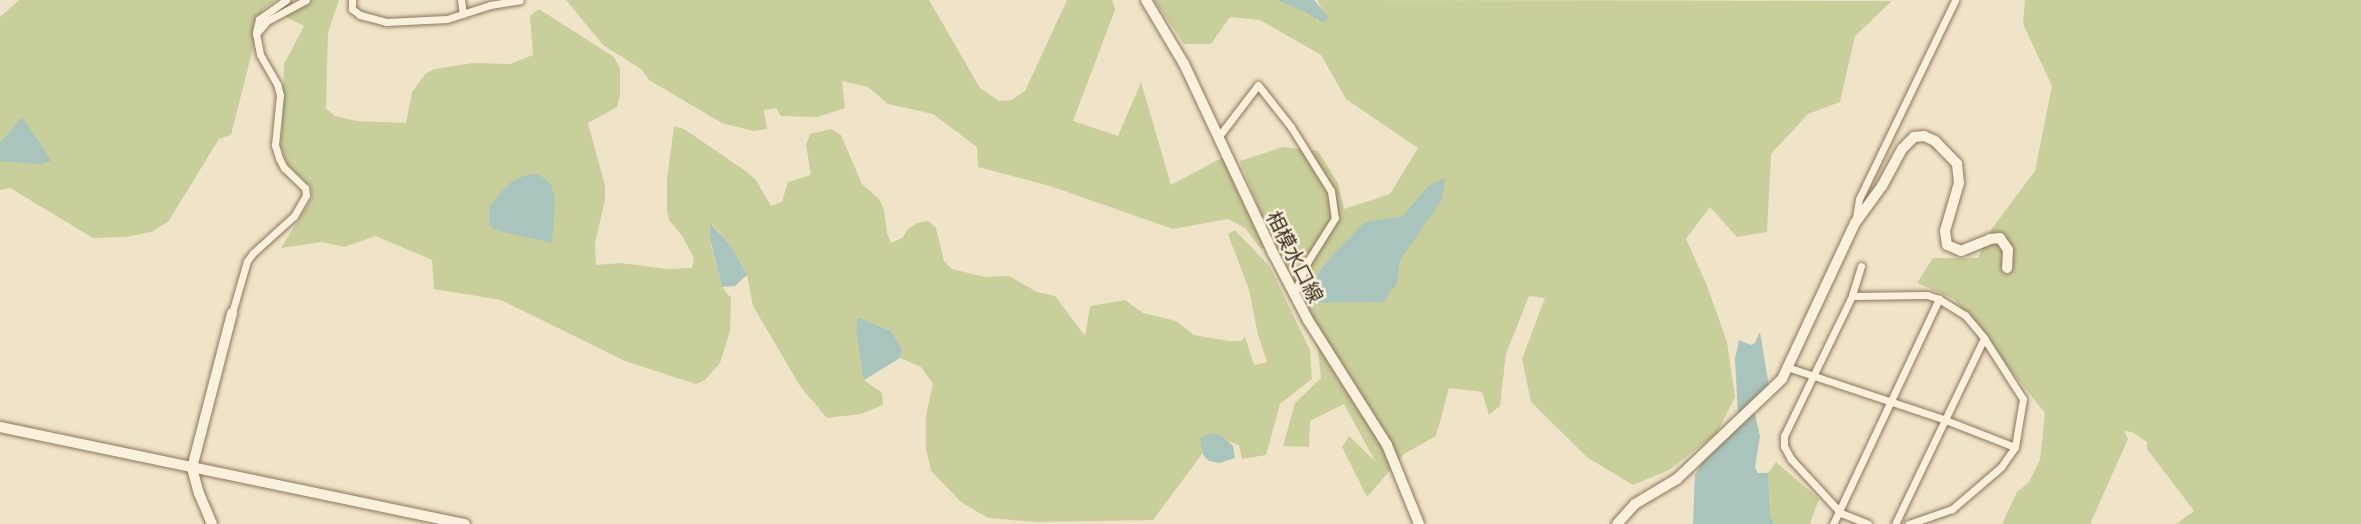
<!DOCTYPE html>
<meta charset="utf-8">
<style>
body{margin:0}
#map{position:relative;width:2361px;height:524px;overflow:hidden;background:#f0e4c8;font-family:"Playfair Display","Noto Sans JP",serif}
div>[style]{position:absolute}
.green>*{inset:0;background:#c9cf9b}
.water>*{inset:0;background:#a9c4bc}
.roads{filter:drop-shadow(0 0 2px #8d765c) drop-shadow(0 0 2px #8d765c)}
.street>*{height:7px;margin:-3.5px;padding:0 3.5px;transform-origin:3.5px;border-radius:3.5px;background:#faf1dc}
.secondary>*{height:10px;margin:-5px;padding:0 5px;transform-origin:5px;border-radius:5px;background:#faf1dc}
span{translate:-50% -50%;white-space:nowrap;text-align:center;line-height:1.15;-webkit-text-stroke:5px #f7eed8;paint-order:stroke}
.street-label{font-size:20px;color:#3d2e20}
</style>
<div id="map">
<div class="green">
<i style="clip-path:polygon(19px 0,277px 0,263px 9px,231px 135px,219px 139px,168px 222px,151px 232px,126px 237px,93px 238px,10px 188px,0 190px,0 17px)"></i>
<i style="clip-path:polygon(311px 0,339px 0,328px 33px,326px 108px,335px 116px,357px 121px,406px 123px,412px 92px,425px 74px,435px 69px,473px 63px,510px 64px,533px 55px,530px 16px,539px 9px,614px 57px,620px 68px,620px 96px,617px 107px,588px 123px,605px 186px,605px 200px,595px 243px,596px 265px,620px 263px,667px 269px,692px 268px,694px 258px,682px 236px,669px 220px,667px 210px,667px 179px,674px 126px,684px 129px,747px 172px,756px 180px,771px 206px,782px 202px,788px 182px,811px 175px,806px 145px,810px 134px,831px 129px,841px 135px,862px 184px,879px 199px,884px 209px,887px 233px,891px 243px,902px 238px,908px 229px,917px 223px,928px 221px,936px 228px,944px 261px,952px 269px,985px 277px,1009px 276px,1037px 292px,1055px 296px,1085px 336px,1090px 306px,1125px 300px,1143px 313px,1176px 321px,1194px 335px,1229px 341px,1241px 341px,1245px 337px,1254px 365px,1267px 362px,1258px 335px,1249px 290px,1228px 234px,1235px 230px,1270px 267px,1310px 350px,1312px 379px,1280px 404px,1266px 455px,1242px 459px,1239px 445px,1214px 436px,1203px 443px,1202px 454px,1153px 520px,1036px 522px,988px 518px,961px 502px,931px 471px,926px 448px,926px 415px,933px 384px,921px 367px,900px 358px,902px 349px,891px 331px,858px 317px,864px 380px,882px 393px,883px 405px,861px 414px,827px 418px,800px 386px,753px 306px,747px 275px,732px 247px,712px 224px,709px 235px,711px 245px,722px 287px,731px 298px,730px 331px,720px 363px,705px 380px,696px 384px,625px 361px,501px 300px,434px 289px,432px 260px,376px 236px,344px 247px,322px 242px,281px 248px,312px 198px,311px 187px,288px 165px,281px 146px,284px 64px,304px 26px,286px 17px)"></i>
<i style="clip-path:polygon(566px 0,929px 0,980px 88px,999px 101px,1012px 100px,1025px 91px,1067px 0,1112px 0,1115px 10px,1073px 121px,1118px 136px,1141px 82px,1171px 185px,1227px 155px,1264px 221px,1240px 161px,1283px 147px,1318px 151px,1338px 183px,1344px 209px,1390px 194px,1418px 148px,1346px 99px,1321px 55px,1260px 20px,1230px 17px,1211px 44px,1184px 44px,1154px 0,1281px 0,1314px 14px,1318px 22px,1325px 15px,1317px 0,1892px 1px,1855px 36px,1840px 102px,1808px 114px,1771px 154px,1767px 232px,1737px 237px,1710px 207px,1686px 239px,1706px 283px,1727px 342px,1735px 397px,1717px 433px,1669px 470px,1633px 485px,1588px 458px,1531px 402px,1522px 359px,1545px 298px,1529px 296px,1506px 354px,1500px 406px,1489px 415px,1482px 392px,1449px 388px,1436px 436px,1404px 454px,1367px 497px,1342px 447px,1349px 436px,1375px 461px,1344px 404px,1310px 421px,1309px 447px,1283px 446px,1295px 403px,1321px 378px,1318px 349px,1274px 245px,1261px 249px,1245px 228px,1228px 219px,1173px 229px,1050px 186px,978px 167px,977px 147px,933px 114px,888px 104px,868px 87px,842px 81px,845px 108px,817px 117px,781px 116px,776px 108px,764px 110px,767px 129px,753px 131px,722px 123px,649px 80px,641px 69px,603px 45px)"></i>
<i style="clip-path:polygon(2025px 0,2361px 0,2361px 524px,2176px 524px,2194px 511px,2147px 449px,2147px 442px,2132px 432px,2124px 431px,2128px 439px,2090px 524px,2002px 524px,2017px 492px,2029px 482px,2040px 460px,2045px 413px,1954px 299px,1917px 283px,1933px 258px,1978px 258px,1991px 230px,2035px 171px,2052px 86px,2023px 24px)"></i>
<i style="clip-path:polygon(1776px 462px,1819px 499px,1810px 524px,1774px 524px,1770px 514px,1768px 473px)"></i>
</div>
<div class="water">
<i style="clip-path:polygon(1277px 0,1314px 0,1328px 17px,1326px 21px,1321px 22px,1304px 11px)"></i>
<i style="clip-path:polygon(22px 117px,43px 148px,51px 161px,41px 164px,0 161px,0 143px)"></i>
<i style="clip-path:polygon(538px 174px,551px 184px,555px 200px,552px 243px,499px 231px,489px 225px,489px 208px,499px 194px,511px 182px,526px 175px)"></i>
<i style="clip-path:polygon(1445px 178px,1442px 200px,1400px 260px,1397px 284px,1383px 302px,1309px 303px,1304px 294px,1327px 261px,1365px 222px,1403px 216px,1428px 186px)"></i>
<i style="clip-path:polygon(711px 224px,732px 247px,747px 275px,735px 286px,722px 287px,709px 235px)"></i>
<i style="clip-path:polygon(858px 317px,891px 331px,902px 349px,900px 358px,864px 380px,856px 330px)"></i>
<i style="clip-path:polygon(1760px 332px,1769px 387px,1738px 415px,1735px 359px,1739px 340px,1751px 345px,1755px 343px)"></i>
<i style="clip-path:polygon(1751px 413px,1755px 414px,1760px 437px,1755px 467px,1758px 473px,1768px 473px,1770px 514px,1774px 524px,1693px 524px,1695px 475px,1708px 452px)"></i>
<i style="clip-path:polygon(1211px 433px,1222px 436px,1233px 446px,1235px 458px,1220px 463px,1209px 461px,1203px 455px,1200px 439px)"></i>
</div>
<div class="roads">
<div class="street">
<i style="left:352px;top:0;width:9px;rotate:90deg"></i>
<i style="left:352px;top:9px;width:10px;rotate:37deg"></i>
<i style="left:360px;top:15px;width:27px;rotate:15deg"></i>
<i style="left:386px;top:22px;width:61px;rotate:-2.8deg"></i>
<i style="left:447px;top:19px;width:45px;rotate:-18deg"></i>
<i style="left:490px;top:5px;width:30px;rotate:-9deg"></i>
<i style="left:461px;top:0;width:14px;rotate:82deg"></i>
<i style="left:256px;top:32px;width:13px;rotate:-77deg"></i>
<i style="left:259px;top:19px;width:33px;rotate:-35deg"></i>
<i style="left:1219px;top:136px;width:64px;rotate:-52.6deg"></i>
<i style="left:1258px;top:85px;width:53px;rotate:51.8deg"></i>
<i style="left:1291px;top:127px;width:75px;rotate:58deg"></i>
<i style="left:1331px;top:191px;width:27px;rotate:82deg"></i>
<i style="left:1335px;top:218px;width:51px;rotate:122.1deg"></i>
<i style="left:1308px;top:261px;width:36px;rotate:113deg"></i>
<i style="left:1856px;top:218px;width:19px;rotate:-81deg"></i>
<i style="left:1859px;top:199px;width:221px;rotate:-64.2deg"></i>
<i style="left:1861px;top:266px;width:31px;rotate:107deg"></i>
<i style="left:1852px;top:296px;width:156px;rotate:115.9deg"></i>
<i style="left:1784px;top:436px;width:10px;rotate:90deg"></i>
<i style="left:1784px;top:446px;width:15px;rotate:62deg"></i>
<i style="left:1791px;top:459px;width:74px;rotate:47.2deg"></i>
<i style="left:1841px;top:513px;width:29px;rotate:22deg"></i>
<i style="left:1852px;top:296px;width:75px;rotate:-0.8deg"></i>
<i style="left:1927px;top:295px;width:13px;rotate:18deg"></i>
<i style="left:1939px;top:299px;width:31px;rotate:32deg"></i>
<i style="left:1965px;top:315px;width:30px;rotate:50deg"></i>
<i style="left:1984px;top:338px;width:72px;rotate:57.4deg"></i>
<i style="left:2023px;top:399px;width:49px;rotate:99.5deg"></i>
<i style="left:2015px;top:447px;width:24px;rotate:125deg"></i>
<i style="left:2001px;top:467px;width:65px;rotate:139.4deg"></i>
<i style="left:1952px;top:509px;width:46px;rotate:160.8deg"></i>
<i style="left:232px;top:313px;width:54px;rotate:-73.9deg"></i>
<i style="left:247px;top:261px;width:10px;rotate:-53deg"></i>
<i style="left:253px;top:253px;width:55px;rotate:-42.1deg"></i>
<i style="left:294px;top:216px;width:24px;rotate:-60deg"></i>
<i style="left:306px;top:195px;width:7px;rotate:-98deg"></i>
<i style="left:305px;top:188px;width:29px;rotate:-136deg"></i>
<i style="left:284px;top:168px;width:11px;rotate:-117deg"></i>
<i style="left:279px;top:158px;width:14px;rotate:-107deg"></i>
<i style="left:275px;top:145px;width:50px;rotate:-84.3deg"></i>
<i style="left:280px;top:95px;width:11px;rotate:-105deg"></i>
<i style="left:277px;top:84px;width:34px;rotate:-120deg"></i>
<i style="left:260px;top:54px;width:20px;rotate:-101deg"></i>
<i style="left:256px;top:34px;width:17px;rotate:-50deg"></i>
<i style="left:267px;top:21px;width:44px;rotate:-28.3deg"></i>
<i style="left:1790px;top:368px;width:161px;rotate:18.4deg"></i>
<i style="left:1943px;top:419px;width:77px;rotate:21.3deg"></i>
<i style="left:1833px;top:524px;width:249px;rotate:-64.8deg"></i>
<i style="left:1895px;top:524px;width:206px;rotate:-64.4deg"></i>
</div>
<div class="secondary">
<i style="left:1146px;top:0;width:74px;rotate:59.3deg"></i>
<i style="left:1184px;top:64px;width:209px;rotate:64.8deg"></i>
<i style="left:1273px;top:253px;width:76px;rotate:62.4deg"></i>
<i style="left:1308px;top:320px;width:148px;rotate:57.7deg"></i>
<i style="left:1387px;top:445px;width:85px;rotate:67.9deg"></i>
<i style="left:0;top:427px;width:475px;rotate:11.8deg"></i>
<i style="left:212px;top:524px;width:33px;rotate:-113deg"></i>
<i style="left:199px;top:494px;width:27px;rotate:-105deg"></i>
<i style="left:192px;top:468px;width:160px;rotate:-75.5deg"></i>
<i style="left:1617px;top:524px;width:27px;rotate:-48deg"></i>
<i style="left:1635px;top:504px;width:49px;rotate:-30.8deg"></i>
<i style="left:1677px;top:479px;width:145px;rotate:-43.6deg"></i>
<i style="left:1782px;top:379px;width:172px;rotate:-64.9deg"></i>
<i style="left:1855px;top:223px;width:46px;rotate:-53.9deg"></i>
<i style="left:1882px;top:186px;width:42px;rotate:-61.6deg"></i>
<i style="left:1902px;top:149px;width:17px;rotate:-45deg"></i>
<i style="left:1914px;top:137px;width:10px;rotate:-6deg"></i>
<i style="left:1924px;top:136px;width:12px;rotate:24deg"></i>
<i style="left:1935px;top:141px;width:32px;rotate:46deg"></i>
<i style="left:1957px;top:164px;width:19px;rotate:84deg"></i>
<i style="left:1959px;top:183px;width:50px;rotate:106.3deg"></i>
<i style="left:1945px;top:231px;width:14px;rotate:82deg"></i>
<i style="left:1947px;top:245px;width:15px;rotate:23deg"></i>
<i style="left:1961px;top:251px;width:31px;rotate:-22deg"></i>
<i style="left:1990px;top:239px;width:10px;rotate:-6deg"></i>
<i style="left:2000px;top:238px;width:14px;rotate:56deg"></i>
<i style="left:2008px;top:250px;width:18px;rotate:93deg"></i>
</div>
</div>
<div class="street-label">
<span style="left:1296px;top:256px;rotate:63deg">相模水口線</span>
</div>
</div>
